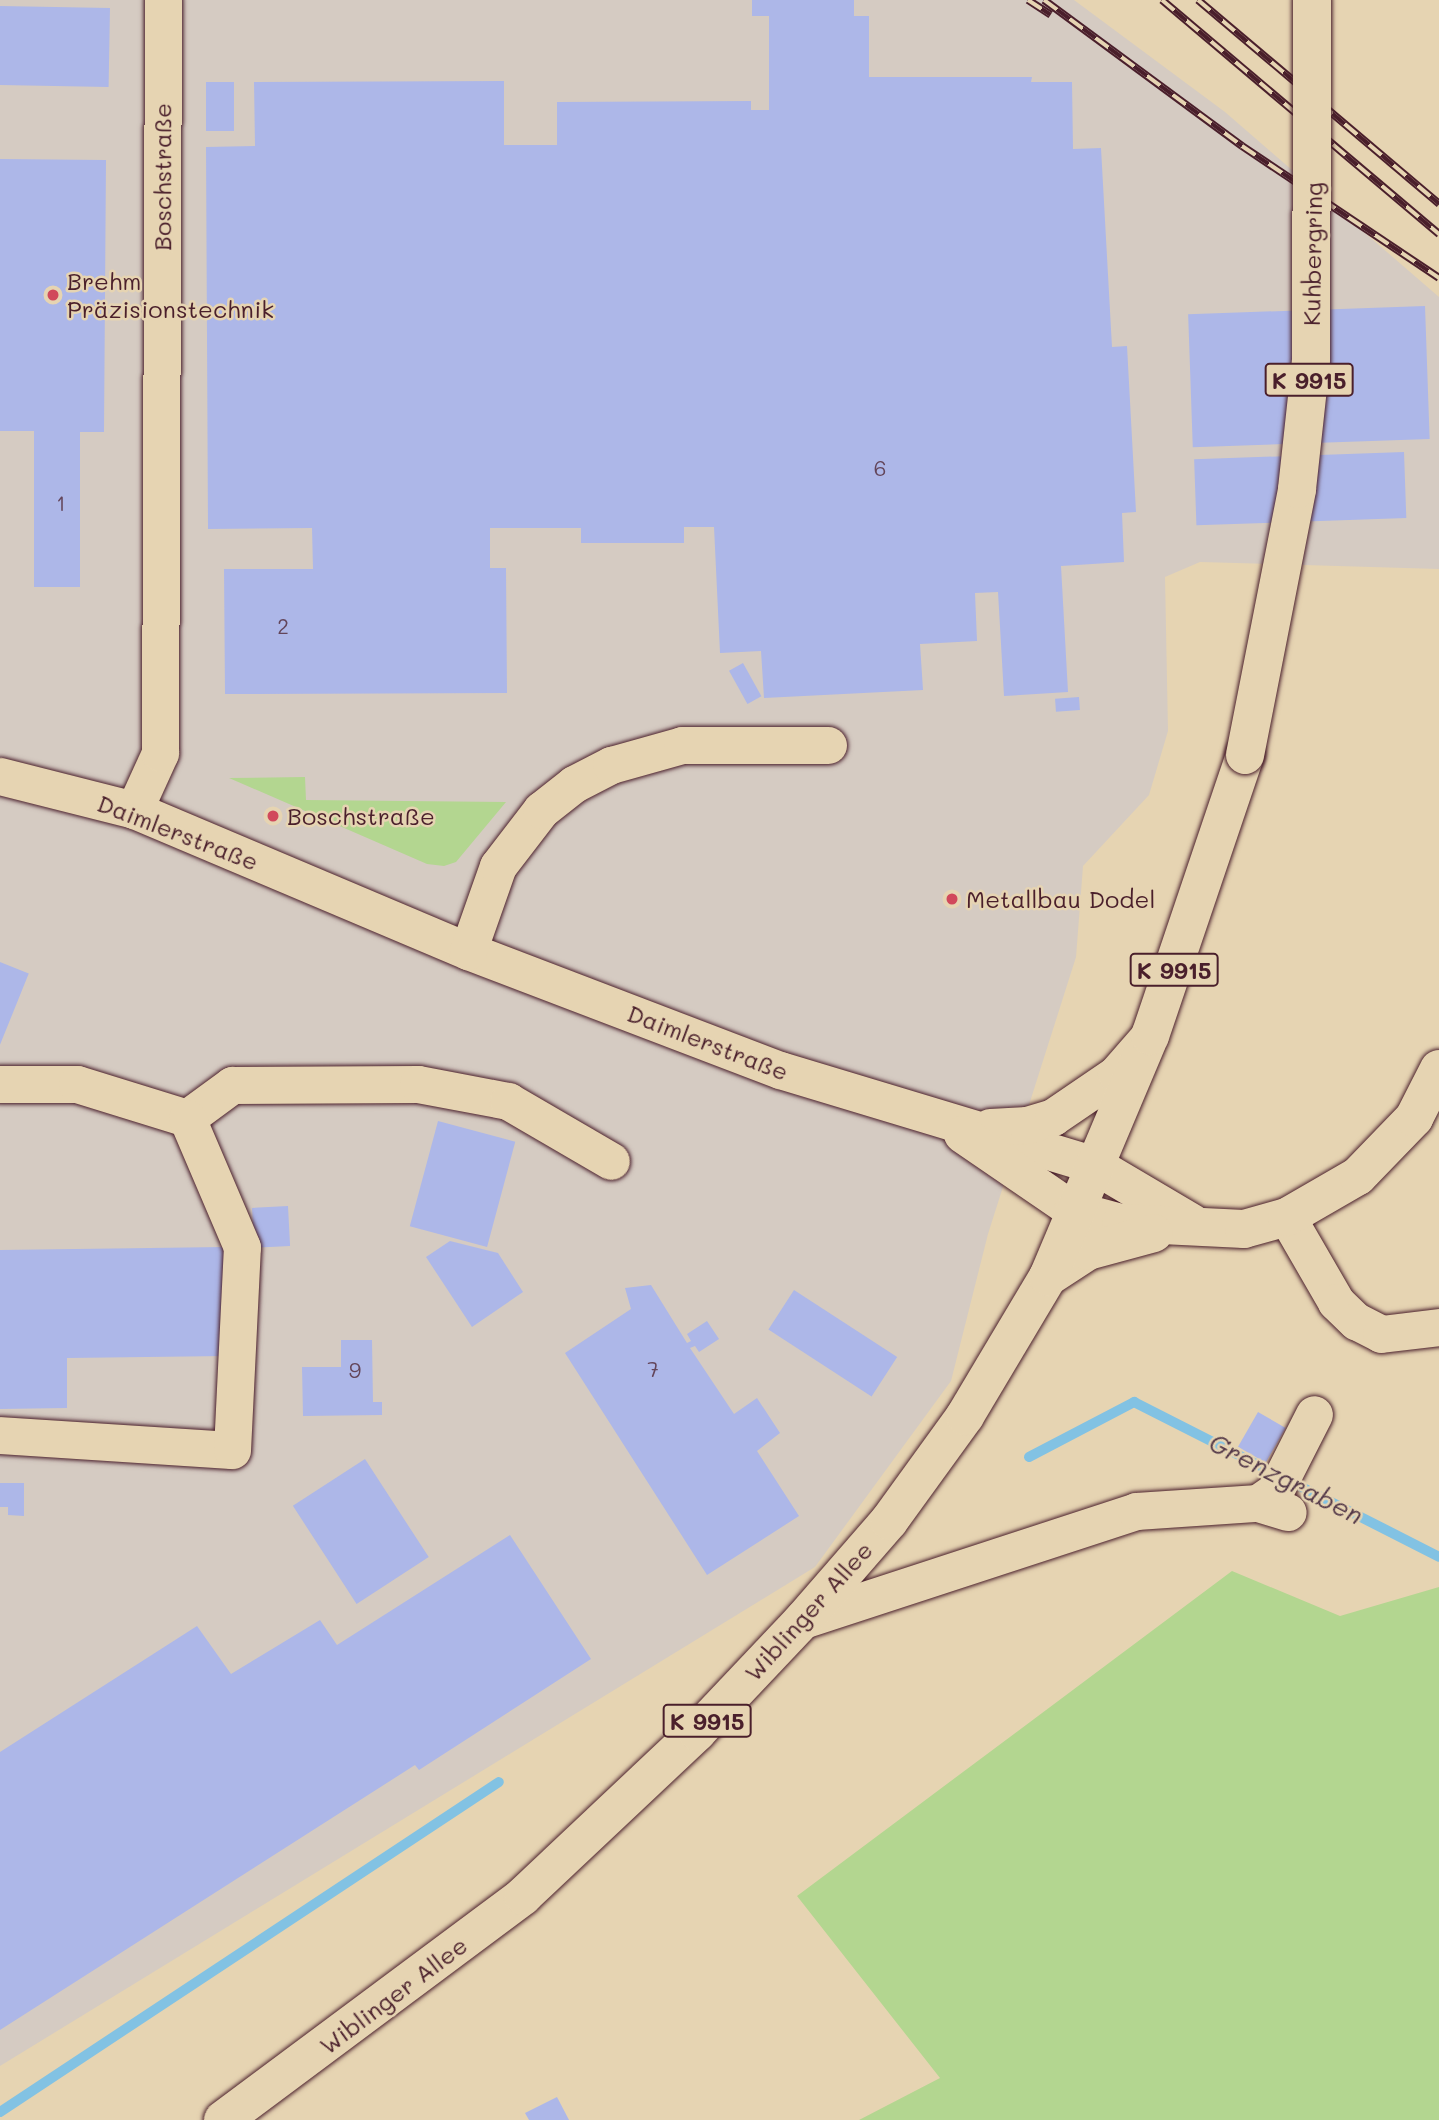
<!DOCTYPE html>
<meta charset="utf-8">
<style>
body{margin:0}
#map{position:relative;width:1439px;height:2120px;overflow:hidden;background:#e6d4b2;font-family:Mali,sans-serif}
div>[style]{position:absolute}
.built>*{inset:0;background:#d5cbc2}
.green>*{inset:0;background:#b3d690}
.stream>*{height:10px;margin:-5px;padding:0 5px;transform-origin:5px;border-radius:5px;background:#82c2e3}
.building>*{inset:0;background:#adb7e8;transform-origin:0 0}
.roads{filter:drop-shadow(0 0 2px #4a1f2b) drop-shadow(0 0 2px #4a1f2b)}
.minor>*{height:37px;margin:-18.5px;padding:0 18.5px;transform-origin:18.5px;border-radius:18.5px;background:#e6d4b2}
.major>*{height:38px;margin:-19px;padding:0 19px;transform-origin:19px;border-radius:19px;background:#e6d4b2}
.rail>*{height:8px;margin-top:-4px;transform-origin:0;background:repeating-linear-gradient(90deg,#e6d4b2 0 16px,#4a1f2b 0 32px);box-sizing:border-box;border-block:2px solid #4a1f2b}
.bridges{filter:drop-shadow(0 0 2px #4a1f2b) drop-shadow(0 0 2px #4a1f2b)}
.major-bridge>*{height:38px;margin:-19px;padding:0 19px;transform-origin:19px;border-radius:19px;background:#e6d4b2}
.dots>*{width:19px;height:19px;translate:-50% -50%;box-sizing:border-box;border:4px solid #e6d4b2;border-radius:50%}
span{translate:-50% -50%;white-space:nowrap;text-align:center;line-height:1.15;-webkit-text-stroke:5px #e6d4b2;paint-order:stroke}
.number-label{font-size:21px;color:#63455a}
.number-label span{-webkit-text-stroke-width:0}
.shield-label span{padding:2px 5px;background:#e6d4b2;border:2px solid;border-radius:5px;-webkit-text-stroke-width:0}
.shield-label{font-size:23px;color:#4a1f2b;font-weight:700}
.street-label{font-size:24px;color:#4a1f2b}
.poi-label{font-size:24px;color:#4a1f2b}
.left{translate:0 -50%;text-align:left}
.water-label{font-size:26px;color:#523747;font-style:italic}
</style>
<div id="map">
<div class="built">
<i style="clip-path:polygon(0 0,1074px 0,1225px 112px,1439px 297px,1439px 569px,1200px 562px,1165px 577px,1168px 731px,1149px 795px,1083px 866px,1076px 957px,988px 1234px,951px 1381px,815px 1567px,0 2066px)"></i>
</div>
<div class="green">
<i style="clip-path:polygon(305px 777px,306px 800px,506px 802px,456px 862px,444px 866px,427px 864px,229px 778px)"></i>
<i style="clip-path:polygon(1232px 1571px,1340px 1616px,1439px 1587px,1439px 2120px,859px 2120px,940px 2078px,797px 1896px)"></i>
</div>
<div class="stream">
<i style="left:1029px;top:1457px;width:119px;rotate:-27.6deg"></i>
<i style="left:1134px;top:1402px;width:342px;rotate:26.9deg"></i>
<i style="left:0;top:2112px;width:598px;rotate:-33.48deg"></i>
</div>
<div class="building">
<i style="clip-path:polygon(752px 0,854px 0,854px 16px,869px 16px,869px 77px,1032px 77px,1031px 82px,1072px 82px,1073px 149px,1101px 148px,1112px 347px,1127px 346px,1136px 512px,1122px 513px,1124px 562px,1061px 566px,1068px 692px,1004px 696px,998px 592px,975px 593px,977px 641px,920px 644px,923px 690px,764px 698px,761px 651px,720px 653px,714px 527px,684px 527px,684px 543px,581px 543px,581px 528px,490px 528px,490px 568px,506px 568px,507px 693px,225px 694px,224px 569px,313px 569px,312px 528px,208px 529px,206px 147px,255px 146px,254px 82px,504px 81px,504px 145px,557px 145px,557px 102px,751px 101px,751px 110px,769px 110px,769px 16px,752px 16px)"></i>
<i style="left:0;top:6px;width:110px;height:79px;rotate:1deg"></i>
<i style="left:206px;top:82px;width:28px;height:49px"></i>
<i style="clip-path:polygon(0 159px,106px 160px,104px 432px,80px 432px,80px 587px,34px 587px,34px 431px,0 431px)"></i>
<i style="left:1425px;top:306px;width:133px;height:237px;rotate:88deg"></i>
<i style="left:1404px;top:452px;width:66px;height:210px;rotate:88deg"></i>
<i style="left:743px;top:663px;width:38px;height:16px;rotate:61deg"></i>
<i style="left:1079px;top:697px;width:13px;height:24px;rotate:86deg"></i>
<i style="left:0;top:962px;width:31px;height:87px;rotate:22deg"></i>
<i style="left:438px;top:1121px;width:80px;height:109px;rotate:15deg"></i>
<i style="left:288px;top:1206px;width:40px;height:36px;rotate:87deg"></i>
<i style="clip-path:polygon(450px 1241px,498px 1253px,523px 1292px,472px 1327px,426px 1257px)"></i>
<i style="clip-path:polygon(224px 1247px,226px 1356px,67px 1358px,67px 1408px,0 1409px,0 1250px)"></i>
<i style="clip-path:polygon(651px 1285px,687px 1343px,691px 1341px,687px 1334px,707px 1321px,719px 1339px,699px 1352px,695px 1346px,690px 1348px,734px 1414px,757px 1398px,780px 1433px,757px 1451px,799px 1516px,707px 1575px,565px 1353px,631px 1309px,625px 1288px)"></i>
<i style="left:794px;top:1290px;width:123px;height:47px;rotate:33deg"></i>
<i style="clip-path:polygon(341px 1340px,372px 1340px,373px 1402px,382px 1402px,382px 1415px,303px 1416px,302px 1367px,341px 1367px)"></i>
<i style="left:1258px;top:1412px;width:32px;height:40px;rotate:30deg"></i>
<i style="left:365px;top:1459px;width:117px;height:86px;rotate:57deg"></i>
<i style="clip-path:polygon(0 1483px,24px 1483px,24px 1516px,8px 1515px,8px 1507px,0 1507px)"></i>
<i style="clip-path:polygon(510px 1535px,591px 1659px,419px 1770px,415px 1765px,0 2030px,0 1752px,197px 1626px,231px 1674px,320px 1620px,337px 1645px)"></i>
<i style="clip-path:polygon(557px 2097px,569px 2120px,529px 2120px,525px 2113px)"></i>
</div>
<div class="roads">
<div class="minor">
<i style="left:0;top:776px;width:138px;rotate:14.2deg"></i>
<i style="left:134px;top:810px;width:363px;rotate:22.9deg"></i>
<i style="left:468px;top:951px;width:334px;rotate:20.9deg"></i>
<i style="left:780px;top:1070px;width:328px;rotate:16.8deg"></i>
<i style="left:134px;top:810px;width:63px;rotate:-65.5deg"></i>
<i style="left:160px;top:753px;width:753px;rotate:-89.77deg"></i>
<i style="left:468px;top:951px;width:90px;rotate:-70.6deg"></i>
<i style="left:498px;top:866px;width:71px;rotate:-52.5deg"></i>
<i style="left:541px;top:810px;width:42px;rotate:-38.2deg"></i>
<i style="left:574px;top:784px;width:42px;rotate:-27.2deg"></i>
<i style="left:611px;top:765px;width:74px;rotate:-15.7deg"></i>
<i style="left:682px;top:745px;width:146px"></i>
<i style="left:0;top:1084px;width:77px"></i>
<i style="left:77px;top:1084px;width:115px;rotate:17.2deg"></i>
<i style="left:187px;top:1118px;width:56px;rotate:-36.3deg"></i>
<i style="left:232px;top:1085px;width:186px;rotate:-0.3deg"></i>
<i style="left:418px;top:1084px;width:92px;rotate:10.7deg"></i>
<i style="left:508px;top:1101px;width:119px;rotate:30.2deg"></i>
<i style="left:990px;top:1127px;width:37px;rotate:-3deg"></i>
<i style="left:1027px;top:1125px;width:27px;rotate:-17deg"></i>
<i style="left:1053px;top:1117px;width:76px;rotate:-34.3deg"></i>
<i style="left:1116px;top:1074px;width:43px;rotate:-48.8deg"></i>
<i style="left:962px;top:1134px;width:135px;rotate:34.4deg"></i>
<i style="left:1287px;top:1217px;width:98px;rotate:60deg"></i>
<i style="left:1336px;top:1302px;width:28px;rotate:44deg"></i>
<i style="left:1356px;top:1321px;width:28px;rotate:27deg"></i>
<i style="left:1381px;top:1334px;width:58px;rotate:-6.9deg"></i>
<i style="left:0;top:1435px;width:232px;rotate:3.7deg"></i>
<i style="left:232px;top:1450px;width:203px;rotate:-87.2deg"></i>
<i style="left:242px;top:1247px;width:140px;rotate:-113.1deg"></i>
<i style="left:1258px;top:1503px;width:21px;rotate:-35deg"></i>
<i style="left:1275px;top:1491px;width:86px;rotate:-63.1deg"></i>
<i style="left:803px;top:1620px;width:350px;rotate:-18.1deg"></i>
<i style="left:1136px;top:1511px;width:122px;rotate:-3.8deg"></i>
<i style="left:1258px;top:1503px;width:31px;rotate:17deg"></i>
</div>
<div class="major">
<i style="left:1094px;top:1165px;width:114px;rotate:30.6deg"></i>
<i style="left:1073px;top:1210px;width:50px;rotate:15.2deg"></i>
<i style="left:1121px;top:1223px;width:123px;rotate:2.8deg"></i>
<i style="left:1244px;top:1229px;width:45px;rotate:-15.6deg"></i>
<i style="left:1287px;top:1217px;width:82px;rotate:-30deg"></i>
<i style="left:1358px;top:1176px;width:81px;rotate:-46deg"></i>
<i style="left:1414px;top:1118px;width:55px;rotate:-63deg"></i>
<i style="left:1048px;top:1277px;width:48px;rotate:-33deg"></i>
<i style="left:1088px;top:1251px;width:68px;rotate:-15.3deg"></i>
<i style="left:223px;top:2120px;width:374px;rotate:-36.7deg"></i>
<i style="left:523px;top:1896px;width:239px;rotate:-43.3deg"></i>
<i style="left:697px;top:1732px;width:154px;rotate:-46.6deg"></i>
<i style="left:803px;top:1620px;width:131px;rotate:-49deg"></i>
<i style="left:889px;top:1521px;width:130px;rotate:-54.1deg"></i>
<i style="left:965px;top:1416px;width:162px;rotate:-59.2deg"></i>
<i style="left:1048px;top:1277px;width:262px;rotate:-67.1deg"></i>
<i style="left:1150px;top:1036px;width:297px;rotate:-71.3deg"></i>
</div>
</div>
<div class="rail">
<i style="left:1028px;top:0;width:27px;rotate:33deg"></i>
<i style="left:1044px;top:0;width:246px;rotate:36.4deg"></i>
<i style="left:1242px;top:146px;width:237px;rotate:33.8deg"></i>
<i style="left:1162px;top:0;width:363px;rotate:40.2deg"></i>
<i style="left:1198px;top:0;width:316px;rotate:40.2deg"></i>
</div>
<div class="bridges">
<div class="major-bridge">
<i style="left:1245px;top:755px;width:271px;rotate:-78.9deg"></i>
<i style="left:1297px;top:489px;width:130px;rotate:-83.8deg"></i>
<i style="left:1311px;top:360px;width:360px;rotate:-89.8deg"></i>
</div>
</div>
<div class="dots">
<i style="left:53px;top:295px;background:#d1495b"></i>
<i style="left:273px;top:816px;background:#d1495b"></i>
<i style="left:952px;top:899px;background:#d1495b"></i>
</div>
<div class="number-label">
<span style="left:880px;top:468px">6</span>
<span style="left:61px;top:503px">1</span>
<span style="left:283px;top:626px">2</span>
<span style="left:653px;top:1369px">7</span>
<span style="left:355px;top:1370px">9</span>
</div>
<div class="shield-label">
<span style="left:1309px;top:380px">K 9915</span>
<span style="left:1174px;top:970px">K 9915</span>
<span style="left:707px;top:1721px">K 9915</span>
</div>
<div class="street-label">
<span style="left:162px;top:177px;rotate:-90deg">Boschstraße</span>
<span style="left:1312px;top:254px;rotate:-89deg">Kuhbergring</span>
<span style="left:178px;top:832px;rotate:21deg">Daimlerstraße</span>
<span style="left:708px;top:1042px;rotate:21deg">Daimlerstraße</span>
<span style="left:808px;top:1611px;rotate:-48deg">Wiblinger Allee</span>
<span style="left:393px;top:1995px;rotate:-37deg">Wiblinger Allee</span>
</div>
<div class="poi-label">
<span class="left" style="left:67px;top:295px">Brehm<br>Präzisionstechnik</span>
<span class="left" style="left:287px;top:816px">Boschstraße</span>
<span class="left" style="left:966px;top:899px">Metallbau Dodel</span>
</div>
<div class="water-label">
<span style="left:1286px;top:1479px;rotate:27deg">Grenzgraben</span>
</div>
</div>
